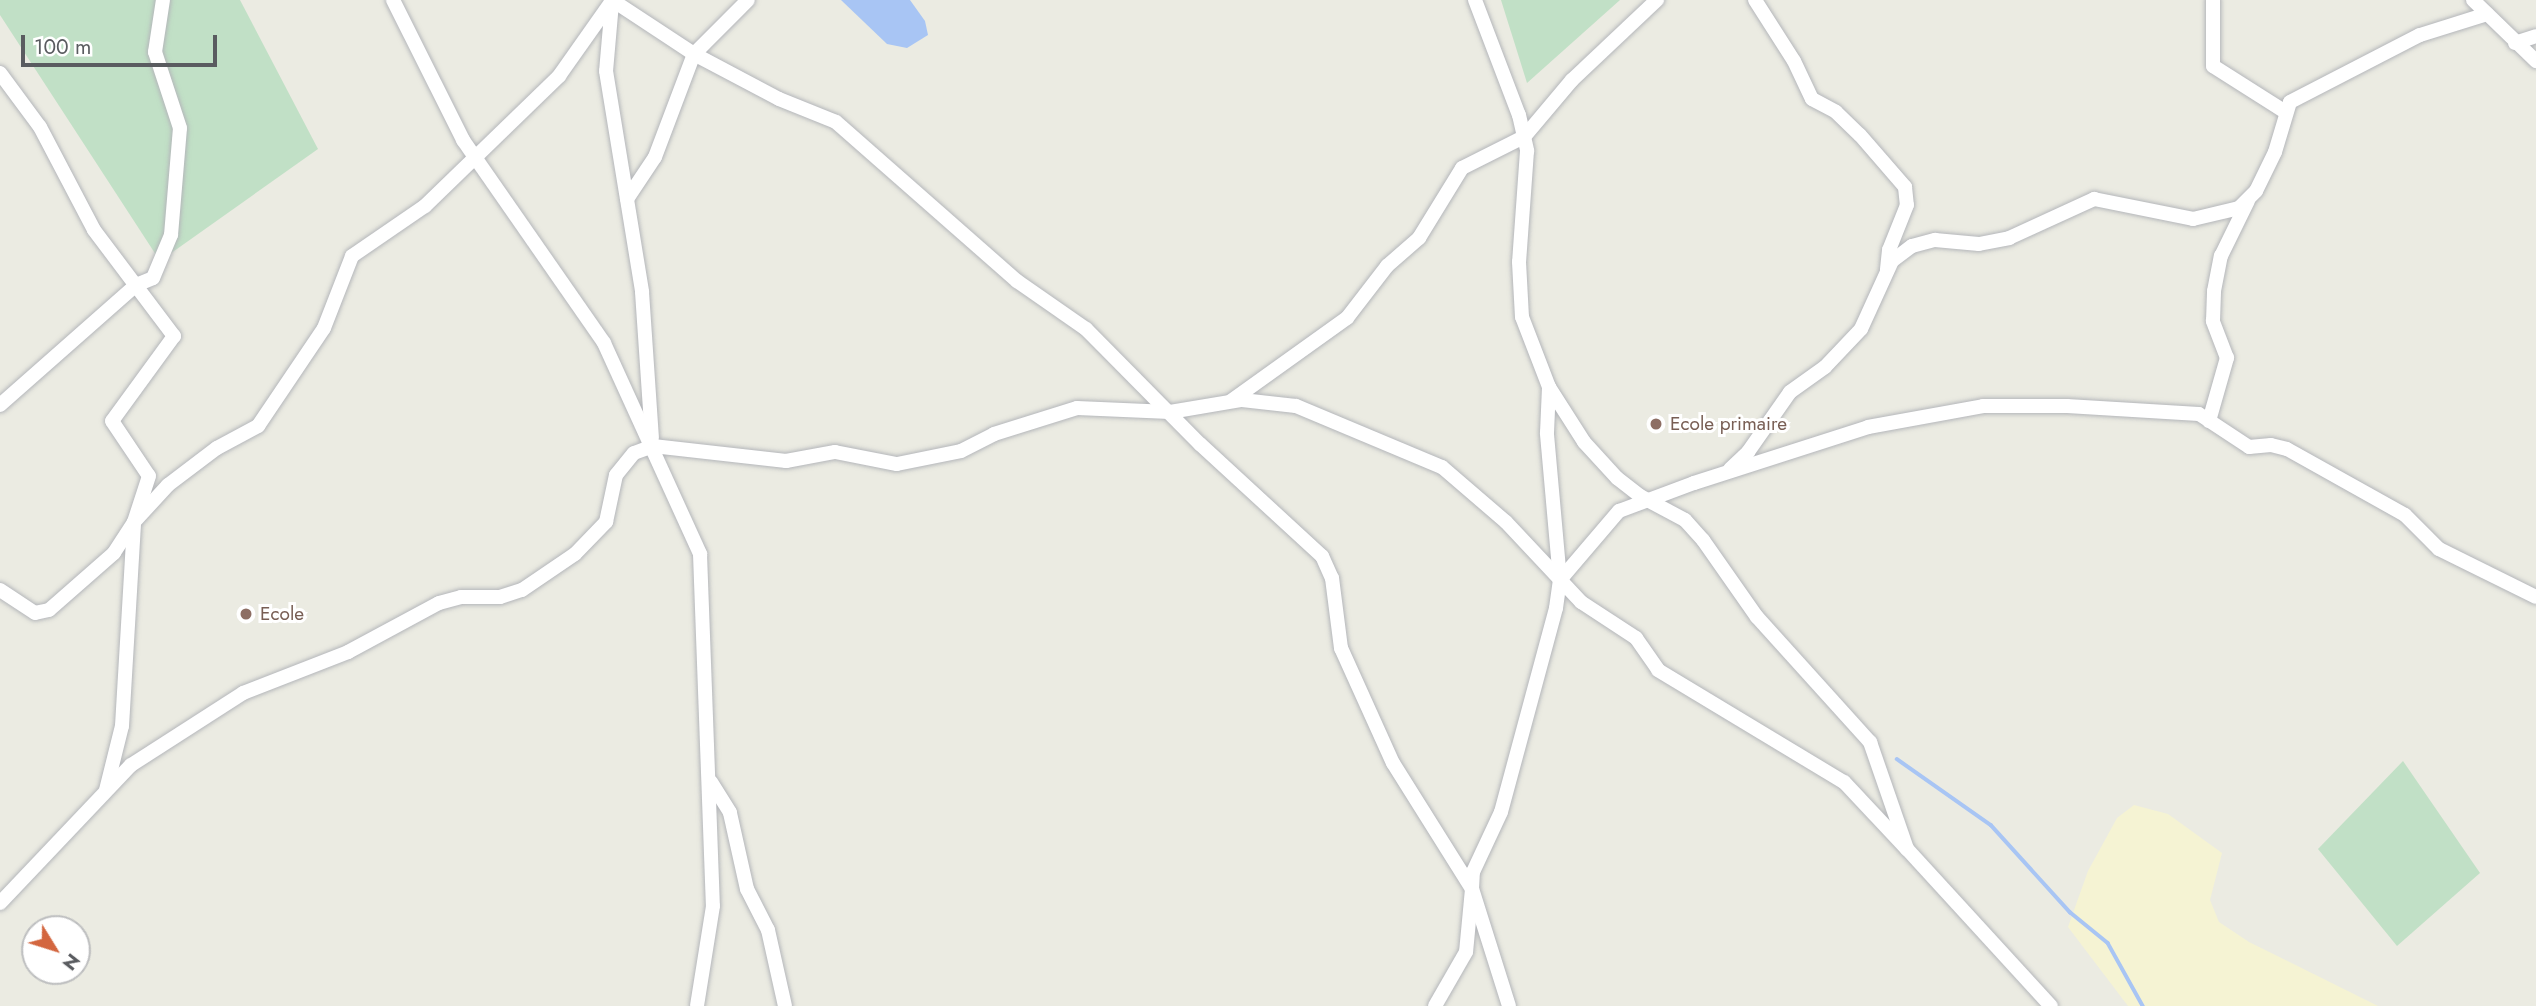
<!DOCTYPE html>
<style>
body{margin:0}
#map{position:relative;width:2536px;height:1006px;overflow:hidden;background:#ebebe2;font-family:Jost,sans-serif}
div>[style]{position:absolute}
.green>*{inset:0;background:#c1e0c6}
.sand>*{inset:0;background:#f5f3d3}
.water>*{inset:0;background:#a8c5f4}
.stream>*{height:3.5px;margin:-1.75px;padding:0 1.75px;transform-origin:1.75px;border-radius:1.75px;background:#a8c5f4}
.roads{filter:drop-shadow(0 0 2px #b4b6ba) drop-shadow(0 0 2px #b4b6ba)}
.minor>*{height:14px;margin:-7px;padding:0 7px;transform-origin:7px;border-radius:7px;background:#fff}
.dots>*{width:19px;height:19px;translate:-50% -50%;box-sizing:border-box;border:4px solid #fff;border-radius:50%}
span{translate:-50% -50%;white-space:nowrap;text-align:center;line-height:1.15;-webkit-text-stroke:6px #fff;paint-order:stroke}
.education-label{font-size:19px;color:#785e54}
.left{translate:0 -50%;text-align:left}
.north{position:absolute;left:21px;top:915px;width:70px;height:70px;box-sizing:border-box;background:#fff;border:2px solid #bdbebf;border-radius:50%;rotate:128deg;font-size:19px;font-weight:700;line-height:28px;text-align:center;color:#5a5c60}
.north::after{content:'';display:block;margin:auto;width:24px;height:32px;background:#d3663f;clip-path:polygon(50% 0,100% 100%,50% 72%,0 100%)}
.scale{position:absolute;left:21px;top:35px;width:196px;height:32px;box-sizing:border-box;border:4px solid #5a5c60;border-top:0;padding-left:9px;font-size:21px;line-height:24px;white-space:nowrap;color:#5a5c60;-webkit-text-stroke:5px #fff;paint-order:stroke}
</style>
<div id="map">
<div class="green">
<i style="clip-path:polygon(0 0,240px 0,318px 149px,160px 261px,0 15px)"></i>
<i style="clip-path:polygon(1501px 0,1620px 0,1527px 83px)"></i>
<i style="clip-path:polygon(2403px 761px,2480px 873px,2397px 946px,2318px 849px)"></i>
</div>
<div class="sand">
<i style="clip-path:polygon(2134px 805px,2168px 814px,2222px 853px,2210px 900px,2219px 922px,2249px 942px,2378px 1006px,2128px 1006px,2068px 927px,2088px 871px,2117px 818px)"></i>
</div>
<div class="water">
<i style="clip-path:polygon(841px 0,910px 0,925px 21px,928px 35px,907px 48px,887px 44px)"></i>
</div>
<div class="stream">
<i style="left:1897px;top:759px;width:115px;rotate:35.1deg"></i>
<i style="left:1991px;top:825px;width:118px;rotate:47.8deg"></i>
<i style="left:2070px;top:912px;width:49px;rotate:39.2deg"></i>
<i style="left:2108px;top:943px;width:72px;rotate:60.9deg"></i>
</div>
<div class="roads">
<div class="minor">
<i style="left:393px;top:0;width:157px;rotate:63.4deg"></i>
<i style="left:463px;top:140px;width:247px;rotate:55.2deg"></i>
<i style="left:604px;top:343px;width:232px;rotate:65.5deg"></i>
<i style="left:700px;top:554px;width:352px;rotate:87.9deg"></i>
<i style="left:713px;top:906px;width:101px;rotate:99.1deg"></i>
<i style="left:612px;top:0;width:98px;rotate:33.4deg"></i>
<i style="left:694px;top:54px;width:96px;rotate:27.9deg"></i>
<i style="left:779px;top:99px;width:61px;rotate:22deg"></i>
<i style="left:836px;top:122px;width:241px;rotate:41.3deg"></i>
<i style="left:1017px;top:281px;width:84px;rotate:34.8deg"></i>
<i style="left:1086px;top:329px;width:162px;rotate:45.3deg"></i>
<i style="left:1200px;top:444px;width:166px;rotate:42.6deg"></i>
<i style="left:1322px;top:556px;width:24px;rotate:66deg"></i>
<i style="left:1332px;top:578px;width:71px;rotate:82.7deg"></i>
<i style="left:1341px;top:648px;width:126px;rotate:65.7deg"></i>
<i style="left:1393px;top:763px;width:149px;rotate:57.9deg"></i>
<i style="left:1472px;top:889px;width:63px;rotate:95.4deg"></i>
<i style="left:1466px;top:952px;width:62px;rotate:119.9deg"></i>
<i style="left:1475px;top:0;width:123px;rotate:69.1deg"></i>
<i style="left:1519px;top:115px;width:37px;rotate:77deg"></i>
<i style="left:1527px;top:151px;width:111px;rotate:94.1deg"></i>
<i style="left:1519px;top:262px;width:55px;rotate:86.9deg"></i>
<i style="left:1522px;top:317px;width:75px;rotate:68.9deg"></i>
<i style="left:1549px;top:387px;width:65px;rotate:57.5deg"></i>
<i style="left:1584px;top:442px;width:49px;rotate:47.5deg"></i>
<i style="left:1617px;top:478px;width:29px;rotate:38deg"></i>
<i style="left:1640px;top:496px;width:51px;rotate:28.1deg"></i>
<i style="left:1685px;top:520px;width:27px;rotate:48deg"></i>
<i style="left:1703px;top:540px;width:94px;rotate:55deg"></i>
<i style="left:1757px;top:617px;width:169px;rotate:47.9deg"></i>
<i style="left:1870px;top:742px;width:113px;rotate:70.9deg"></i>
<i style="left:1907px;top:849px;width:213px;rotate:47.5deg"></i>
<i style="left:1755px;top:0;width:72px;rotate:57.4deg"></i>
<i style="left:1794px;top:61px;width:42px;rotate:64.7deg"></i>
<i style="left:1812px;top:99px;width:27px;rotate:28deg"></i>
<i style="left:1836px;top:112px;width:33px;rotate:44deg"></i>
<i style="left:1860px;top:135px;width:69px;rotate:49.1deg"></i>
<i style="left:1905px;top:187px;width:18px;rotate:84deg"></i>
<i style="left:1907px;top:205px;width:48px;rotate:111.8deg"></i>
<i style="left:1889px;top:250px;width:20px;rotate:96deg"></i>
<i style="left:2213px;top:0;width:66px;rotate:90deg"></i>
<i style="left:2213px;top:66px;width:84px;rotate:32.4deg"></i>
<i style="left:2473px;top:0;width:88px;rotate:44.1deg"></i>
<i style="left:612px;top:3px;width:68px;rotate:95deg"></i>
<i style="left:606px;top:71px;width:224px;rotate:80.7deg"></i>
<i style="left:642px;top:292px;width:146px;rotate:86.1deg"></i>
<i style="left:2515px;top:43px;width:22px;rotate:-18deg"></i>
<i style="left:0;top:73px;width:67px;rotate:53.5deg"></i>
<i style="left:40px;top:127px;width:116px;rotate:62.3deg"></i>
<i style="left:94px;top:230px;width:133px;rotate:53deg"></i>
<i style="left:174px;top:336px;width:105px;rotate:126.1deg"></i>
<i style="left:112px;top:421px;width:66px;rotate:56.1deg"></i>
<i style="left:149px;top:476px;width:48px;rotate:108.1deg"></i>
<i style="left:134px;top:522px;width:37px;rotate:123deg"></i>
<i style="left:114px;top:553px;width:86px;rotate:138.8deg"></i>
<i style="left:49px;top:610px;width:14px;rotate:168deg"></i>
<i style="left:35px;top:613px;width:42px;rotate:-146.7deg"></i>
<i style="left:627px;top:199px;width:50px;rotate:-56.3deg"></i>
<i style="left:655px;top:157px;width:110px;rotate:-69.3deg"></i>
<i style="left:694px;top:54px;width:76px;rotate:-45deg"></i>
<i style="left:1231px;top:401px;width:143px;rotate:-35.6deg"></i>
<i style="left:1347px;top:318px;width:66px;rotate:-52.4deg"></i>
<i style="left:1387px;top:266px;width:43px;rotate:-41.2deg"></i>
<i style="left:1419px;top:238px;width:82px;rotate:-58.4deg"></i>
<i style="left:1462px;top:168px;width:69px;rotate:-26.6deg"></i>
<i style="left:1524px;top:137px;width:75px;rotate:-49.9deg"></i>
<i style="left:1572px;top:80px;width:117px;rotate:-43.3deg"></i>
<i style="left:0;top:405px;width:181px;rotate:-41.4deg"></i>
<i style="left:136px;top:285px;width:18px;rotate:-22deg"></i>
<i style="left:153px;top:278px;width:47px;rotate:-67.3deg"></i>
<i style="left:171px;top:235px;width:107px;rotate:-85.2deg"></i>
<i style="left:180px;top:128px;width:80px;rotate:-108.2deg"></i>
<i style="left:155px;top:52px;width:53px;rotate:-81.3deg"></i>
<i style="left:2209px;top:421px;width:66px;rotate:-74.1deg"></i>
<i style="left:2227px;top:358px;width:40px;rotate:-111deg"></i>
<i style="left:2213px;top:321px;width:30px;rotate:-88deg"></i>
<i style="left:2214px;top:291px;width:36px;rotate:-79deg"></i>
<i style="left:2221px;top:256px;width:61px;rotate:-63.9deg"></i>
<i style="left:1730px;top:469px;width:25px;rotate:-43deg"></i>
<i style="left:1748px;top:452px;width:73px;rotate:-55deg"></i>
<i style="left:1790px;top:392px;width:43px;rotate:-35.5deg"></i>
<i style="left:1825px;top:367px;width:52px;rotate:-46.5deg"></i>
<i style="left:1861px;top:329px;width:75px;rotate:-65.5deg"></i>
<i style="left:1892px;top:261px;width:25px;rotate:-37deg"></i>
<i style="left:1912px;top:246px;width:24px;rotate:-15deg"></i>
<i style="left:1935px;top:240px;width:44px;rotate:5.2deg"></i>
<i style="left:1979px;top:244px;width:31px;rotate:-11deg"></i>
<i style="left:2009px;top:238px;width:94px;rotate:-24.6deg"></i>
<i style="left:2094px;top:199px;width:101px;rotate:11.4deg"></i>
<i style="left:2193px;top:219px;width:47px;rotate:-13.4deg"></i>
<i style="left:2239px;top:208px;width:24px;rotate:-45deg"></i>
<i style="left:2256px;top:191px;width:43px;rotate:-64deg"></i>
<i style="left:2275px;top:152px;width:52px;rotate:-73.3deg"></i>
<i style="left:2290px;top:102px;width:146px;rotate:-27.3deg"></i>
<i style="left:2420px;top:35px;width:70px;rotate:-17.4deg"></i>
<i style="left:1560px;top:580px;width:91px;rotate:-49.5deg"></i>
<i style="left:1619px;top:511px;width:80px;rotate:-20.5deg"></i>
<i style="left:1694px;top:483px;width:183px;rotate:-17.8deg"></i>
<i style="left:1868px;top:427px;width:117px;rotate:-10.3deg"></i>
<i style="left:1983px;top:406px;width:84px"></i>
<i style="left:2067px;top:406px;width:132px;rotate:3.5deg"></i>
<i style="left:2199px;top:414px;width:60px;rotate:33.4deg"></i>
<i style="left:2249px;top:447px;width:22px;rotate:-5deg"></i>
<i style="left:2271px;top:445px;width:16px;rotate:14deg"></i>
<i style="left:2287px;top:449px;width:135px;rotate:29.2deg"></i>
<i style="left:2405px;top:515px;width:48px;rotate:45deg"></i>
<i style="left:2439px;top:549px;width:108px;rotate:26.3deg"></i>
<i style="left:711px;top:782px;width:36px;rotate:58deg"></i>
<i style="left:730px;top:813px;width:78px;rotate:77.4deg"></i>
<i style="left:747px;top:889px;width:46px;rotate:62.9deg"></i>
<i style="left:768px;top:930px;width:78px;rotate:77.4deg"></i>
<i style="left:106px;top:790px;width:66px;rotate:-76deg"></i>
<i style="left:122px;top:726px;width:204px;rotate:-86.6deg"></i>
<i style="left:134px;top:522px;width:50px;rotate:-47.4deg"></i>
<i style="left:168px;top:485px;width:61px;rotate:-37.1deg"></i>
<i style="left:217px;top:448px;width:47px;rotate:-28.2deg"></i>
<i style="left:258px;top:426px;width:118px;rotate:-56deg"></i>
<i style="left:324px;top:328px;width:77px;rotate:-68.7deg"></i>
<i style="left:352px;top:256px;width:88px;rotate:-34.4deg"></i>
<i style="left:425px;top:206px;width:187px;rotate:-44.1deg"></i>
<i style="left:559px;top:76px;width:92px;rotate:-54.8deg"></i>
<i style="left:0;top:903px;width:190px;rotate:-46.5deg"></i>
<i style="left:131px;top:765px;width:133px;rotate:-32.7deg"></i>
<i style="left:243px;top:693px;width:113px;rotate:-21.3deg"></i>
<i style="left:348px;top:652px;width:103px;rotate:-28.3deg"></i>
<i style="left:439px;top:603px;width:23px;rotate:-15deg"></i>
<i style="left:461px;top:597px;width:39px"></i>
<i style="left:500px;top:597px;width:23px;rotate:-18deg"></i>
<i style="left:522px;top:590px;width:64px;rotate:-34.2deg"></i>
<i style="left:575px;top:554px;width:45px;rotate:-45.9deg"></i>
<i style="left:606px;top:522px;width:48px;rotate:-78deg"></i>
<i style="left:616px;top:475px;width:28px;rotate:-51deg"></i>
<i style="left:634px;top:453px;width:20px;rotate:-20deg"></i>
<i style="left:653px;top:446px;width:134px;rotate:6.4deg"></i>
<i style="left:786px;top:461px;width:50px;rotate:-10.4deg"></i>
<i style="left:835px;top:452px;width:63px;rotate:11deg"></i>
<i style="left:897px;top:464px;width:65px;rotate:-11.5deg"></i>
<i style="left:961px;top:451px;width:37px;rotate:-27deg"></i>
<i style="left:994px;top:434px;width:87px;rotate:-17.4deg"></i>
<i style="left:1077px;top:408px;width:93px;rotate:2.5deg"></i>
<i style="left:1170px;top:412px;width:73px;rotate:-9.5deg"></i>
<i style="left:1242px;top:400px;width:54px;rotate:6.3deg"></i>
<i style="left:1296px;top:406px;width:158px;rotate:22.7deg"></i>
<i style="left:1442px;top:467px;width:84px;rotate:40.7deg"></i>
<i style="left:1506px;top:522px;width:110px;rotate:46.8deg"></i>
<i style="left:1581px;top:602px;width:66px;rotate:33.2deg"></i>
<i style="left:1636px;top:638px;width:39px;rotate:55deg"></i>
<i style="left:1658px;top:670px;width:217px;rotate:31.1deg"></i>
<i style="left:1844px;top:782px;width:92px;rotate:46.8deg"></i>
<i style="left:1509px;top:1006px;width:123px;rotate:-107.5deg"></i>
<i style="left:1472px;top:889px;width:17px;rotate:-87deg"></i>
<i style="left:1473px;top:872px;width:66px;rotate:-65deg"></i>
<i style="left:1501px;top:812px;width:211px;rotate:-74.9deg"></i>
<i style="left:1556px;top:608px;width:28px;rotate:-82deg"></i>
<i style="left:1560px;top:580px;width:148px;rotate:-95.1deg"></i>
<i style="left:1547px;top:433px;width:46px;rotate:-87.5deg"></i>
</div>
</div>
<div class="dots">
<i style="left:1656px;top:424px;background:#8d6e63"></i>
<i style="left:246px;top:614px;background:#8d6e63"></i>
</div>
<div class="education-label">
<span class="left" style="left:1670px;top:424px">Ecole primaire</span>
<span class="left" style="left:260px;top:614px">Ecole</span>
</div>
<div class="north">N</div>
<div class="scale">100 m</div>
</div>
